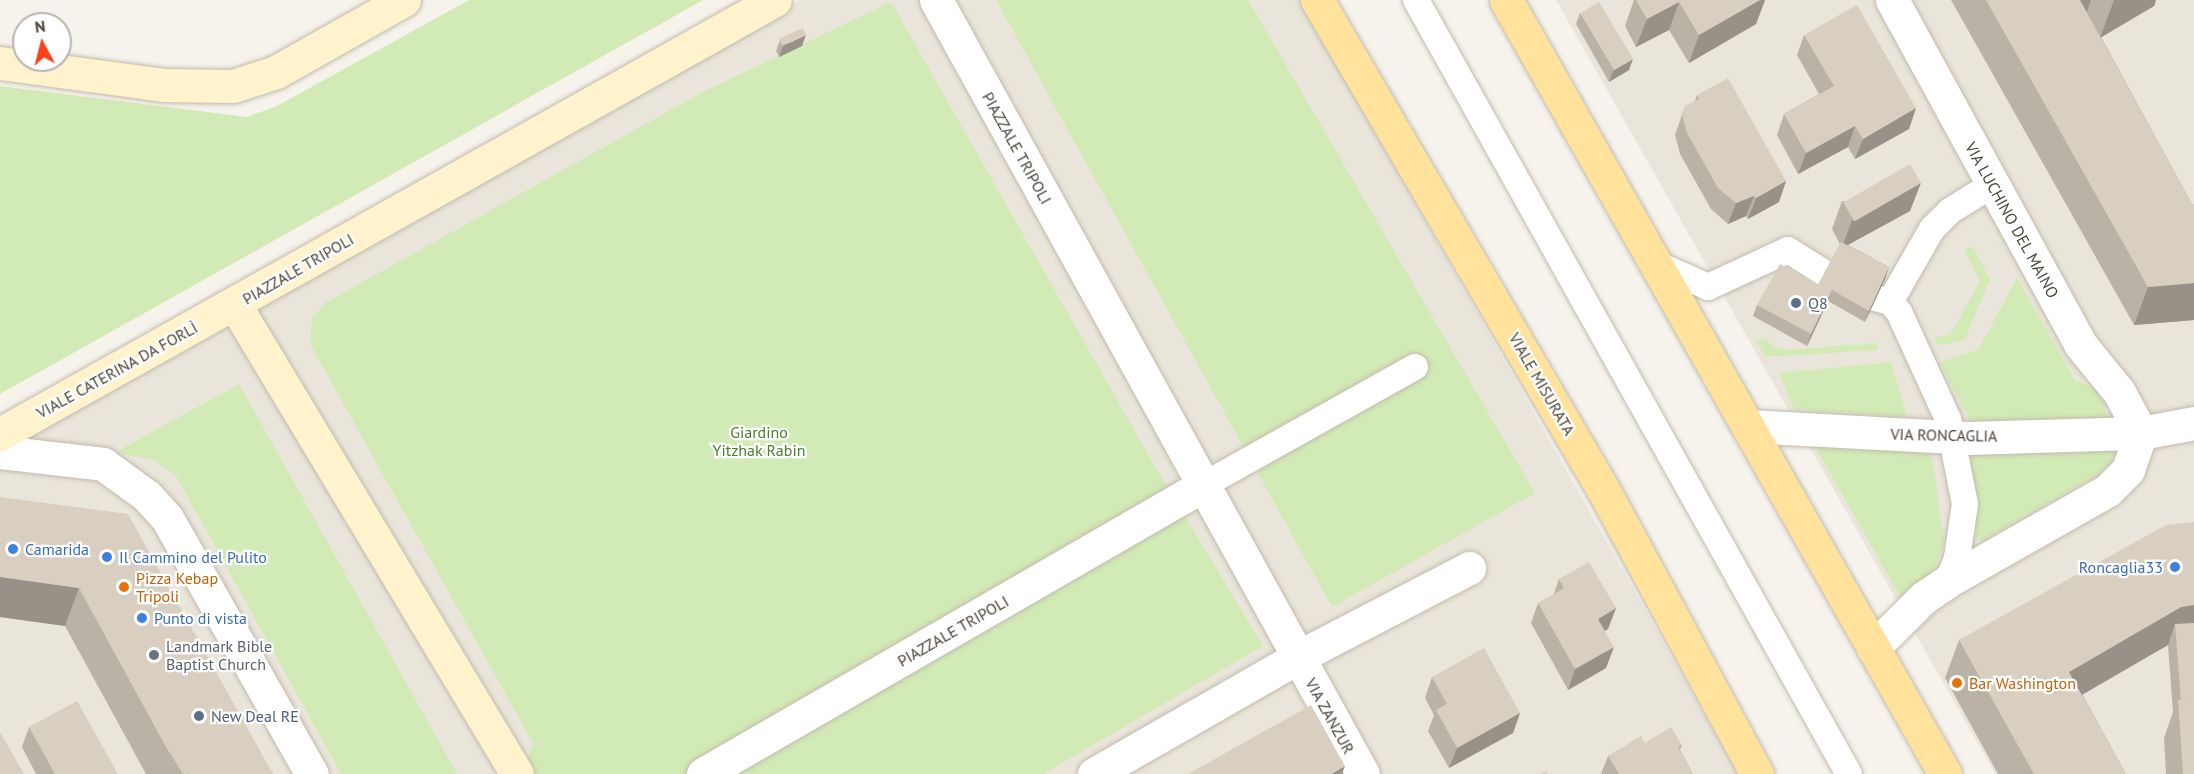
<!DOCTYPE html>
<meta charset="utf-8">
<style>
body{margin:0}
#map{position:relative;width:2194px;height:774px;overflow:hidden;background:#f6f3ec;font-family:"PT Sans",sans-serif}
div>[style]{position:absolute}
.residential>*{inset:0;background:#eae5da}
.green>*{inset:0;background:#d2eab5}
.roads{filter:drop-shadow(0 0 2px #c2bbae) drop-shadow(0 0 2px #c2bbae)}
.lane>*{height:26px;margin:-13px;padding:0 13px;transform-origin:13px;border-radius:13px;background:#fff}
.street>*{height:33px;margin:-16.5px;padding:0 16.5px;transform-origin:16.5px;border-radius:16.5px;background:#fff}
.secondary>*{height:33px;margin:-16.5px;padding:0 16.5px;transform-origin:16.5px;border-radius:16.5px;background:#fff3cd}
.primary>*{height:33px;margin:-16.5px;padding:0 16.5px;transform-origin:16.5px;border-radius:16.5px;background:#ffe39c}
.wall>*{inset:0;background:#bab2a6}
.shaded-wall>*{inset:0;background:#979187}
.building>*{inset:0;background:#d8cfc1;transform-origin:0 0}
.dots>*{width:16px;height:16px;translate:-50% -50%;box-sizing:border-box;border:3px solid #fff;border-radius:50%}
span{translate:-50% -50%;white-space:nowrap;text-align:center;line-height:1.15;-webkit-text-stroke:4.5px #fff;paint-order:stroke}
.street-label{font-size:16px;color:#4b4439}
.service-label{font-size:16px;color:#4e5e75}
.left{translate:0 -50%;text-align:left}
.park-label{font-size:16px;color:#4a7f2a}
.shop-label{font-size:16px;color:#366cbe}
.right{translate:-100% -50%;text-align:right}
.food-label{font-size:16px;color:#c56008}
.worship-label{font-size:16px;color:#5b616d}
.north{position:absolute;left:12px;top:12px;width:60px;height:60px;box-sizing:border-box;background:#fff;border:2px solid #b7b4b0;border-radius:50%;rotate:353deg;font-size:16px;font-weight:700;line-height:24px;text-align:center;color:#4b4439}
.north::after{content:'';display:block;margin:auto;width:21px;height:27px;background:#fc3f1d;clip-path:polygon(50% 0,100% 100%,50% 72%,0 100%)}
</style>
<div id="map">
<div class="residential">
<i style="clip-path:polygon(800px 0,1300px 0,1738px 774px,0 774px,0 452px)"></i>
<i style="clip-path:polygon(1556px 0,2194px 0,2194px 774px,1995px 774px)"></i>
</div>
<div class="green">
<i style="clip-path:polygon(469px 0,703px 0,0 394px,0 86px,247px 117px,277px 106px)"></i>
<i style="clip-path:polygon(996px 0,1248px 0,1535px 493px,1332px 607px)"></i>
<i style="clip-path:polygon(891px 2px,1153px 463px,1263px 646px,1043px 774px,534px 774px,527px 762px,533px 743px,310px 344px,312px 318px,325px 303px,701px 93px)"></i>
<i style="clip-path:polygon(1973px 247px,1990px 279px,1964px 341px,1936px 345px,1935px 337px,1950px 335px,1980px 281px,1964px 249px)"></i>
<i style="clip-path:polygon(2017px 278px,2075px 380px,2099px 390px,2108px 419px,1971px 421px,1939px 362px,1978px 350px)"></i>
<i style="clip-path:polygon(1764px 338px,1775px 347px,1788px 350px,1877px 343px,1878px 350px,1765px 357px,1756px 340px)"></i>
<i style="clip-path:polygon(1891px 362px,1907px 417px,1794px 409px,1779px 373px)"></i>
<i style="clip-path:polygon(239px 384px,457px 774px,341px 774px,175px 474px,153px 460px,116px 452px)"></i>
<i style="clip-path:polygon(1812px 441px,1927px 453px,1932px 458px,1944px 541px,1935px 568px,1905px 605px)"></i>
<i style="clip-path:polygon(2115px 449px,2112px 461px,2097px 475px,1982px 541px,1976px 538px,1976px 506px,1962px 451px)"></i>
</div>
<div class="roads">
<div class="lane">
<i style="left:1416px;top:0;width:887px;rotate:60.78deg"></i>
<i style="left:1654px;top:263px;width:59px;rotate:24deg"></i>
<i style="left:1708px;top:287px;width:88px;rotate:-24.8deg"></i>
<i style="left:1788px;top:250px;width:45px;rotate:32.3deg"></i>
<i style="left:1875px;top:298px;width:16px;rotate:15deg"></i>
<i style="left:1890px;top:302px;width:13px;rotate:48deg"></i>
<i style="left:1899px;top:312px;width:118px;rotate:65.4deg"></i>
<i style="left:1948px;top:419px;width:87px;rotate:78.7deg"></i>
<i style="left:1965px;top:504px;width:55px;rotate:98.4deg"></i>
<i style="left:1957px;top:558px;width:25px;rotate:111deg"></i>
<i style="left:1890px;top:302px;width:84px;rotate:-60.1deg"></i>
<i style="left:1932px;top:229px;width:25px;rotate:-45deg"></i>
<i style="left:1950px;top:211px;width:51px;rotate:-32.1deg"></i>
<i style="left:1202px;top:486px;width:244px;rotate:-29.2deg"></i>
</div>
<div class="street">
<i style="left:936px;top:0;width:884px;rotate:61.12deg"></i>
<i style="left:1892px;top:0;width:392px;rotate:61.3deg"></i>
<i style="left:2080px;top:344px;width:62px;rotate:50.9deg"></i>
<i style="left:2119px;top:392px;width:47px;rotate:61.8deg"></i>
<i style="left:1748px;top:426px;width:220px;rotate:3.1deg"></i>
<i style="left:1968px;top:438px;width:173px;rotate:-1.7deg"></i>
<i style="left:2141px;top:433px;width:54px;rotate:-10.7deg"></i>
<i style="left:0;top:452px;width:104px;rotate:6.6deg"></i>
<i style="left:103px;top:464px;width:54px;rotate:36deg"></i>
<i style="left:147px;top:496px;width:30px;rotate:48deg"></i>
<i style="left:167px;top:518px;width:294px;rotate:60.5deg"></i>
<i style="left:1873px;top:648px;width:71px;rotate:-45deg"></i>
<i style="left:1923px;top:598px;width:30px;rotate:-34deg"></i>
<i style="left:1948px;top:581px;width:184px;rotate:-29.6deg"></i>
<i style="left:2108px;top:490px;width:28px;rotate:-45deg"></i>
<i style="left:2128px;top:470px;width:39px;rotate:-71deg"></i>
<i style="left:703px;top:774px;width:576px;rotate:-29.99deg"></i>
<i style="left:1094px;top:774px;width:235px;rotate:-29.8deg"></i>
<i style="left:1298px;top:657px;width:193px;rotate:-27.5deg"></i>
</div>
<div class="secondary">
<i style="left:0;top:63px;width:165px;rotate:7.6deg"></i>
<i style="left:164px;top:85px;width:69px;rotate:0.8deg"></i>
<i style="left:233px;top:86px;width:45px;rotate:-18deg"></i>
<i style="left:276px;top:72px;width:147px;rotate:-29.4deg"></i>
<i style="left:235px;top:305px;width:547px;rotate:58.98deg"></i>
<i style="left:0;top:434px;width:888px;rotate:-29.25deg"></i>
</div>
<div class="primary">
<i style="left:1317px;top:0;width:569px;rotate:59.69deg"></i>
<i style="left:1604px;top:491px;width:322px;rotate:61.6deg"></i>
<i style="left:1506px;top:0;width:890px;rotate:60.44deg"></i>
</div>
</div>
<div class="wall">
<i style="clip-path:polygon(1634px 0,1765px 0,1756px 24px,1689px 63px,1669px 30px,1636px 47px,1625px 26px)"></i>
<i style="clip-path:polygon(1951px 0,2156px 0,2154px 6px,2101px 37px,2192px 204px,2194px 204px,2194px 320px,2134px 325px)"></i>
<i style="clip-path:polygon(1580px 13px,1629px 70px,1609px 82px,1576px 24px)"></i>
<i style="clip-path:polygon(1804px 35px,1916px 108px,1909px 129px,1855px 159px,1848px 147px,1798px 174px,1777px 135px,1784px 114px,1819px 94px,1797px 55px)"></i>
<i style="clip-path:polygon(780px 40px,802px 46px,779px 57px,776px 51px)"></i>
<i style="clip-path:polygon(1697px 95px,1786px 181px,1779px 202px,1748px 219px,1746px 216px,1728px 224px,1711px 209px,1680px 154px,1675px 135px,1685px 106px,1695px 101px)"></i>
<i style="clip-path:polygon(1842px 201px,1910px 211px,1848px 245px,1889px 267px,1885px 279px,1865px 322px,1828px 301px,1807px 346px,1753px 316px,1757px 305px,1818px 285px,1840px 244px,1832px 229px)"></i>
<i style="clip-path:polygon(0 497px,273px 774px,146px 774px,65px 626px,0 617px)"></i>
<i style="clip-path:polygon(2194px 522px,2194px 774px,2166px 774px,2164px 738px,2173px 712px,2168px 645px,2082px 694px,2126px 774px,1998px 774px,1945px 678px,1959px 640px)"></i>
<i style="clip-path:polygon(1559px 579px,1616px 608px,1608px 629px,1605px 631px,1606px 668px,1568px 690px,1531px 623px,1538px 603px,1554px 594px)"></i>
<i style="clip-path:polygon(1432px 677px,1520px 713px,1513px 733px,1449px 768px,1428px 731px,1434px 715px,1425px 698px)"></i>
<i style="clip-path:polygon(29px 727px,118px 774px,36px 774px,22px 747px)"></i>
<i style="clip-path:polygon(1645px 743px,1682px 745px,1680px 750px,1693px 774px,1601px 774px,1608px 756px)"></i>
</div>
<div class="shaded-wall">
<i style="clip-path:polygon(1760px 0,1765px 0,1756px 24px,1689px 63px,1699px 35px)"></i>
<i style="clip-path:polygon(2078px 0,2091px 0,2081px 28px)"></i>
<i style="clip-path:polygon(2114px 0,2156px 0,2154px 6px,2100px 38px)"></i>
<i style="clip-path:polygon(1679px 2px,1669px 30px,1636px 47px,1647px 19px)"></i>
<i style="clip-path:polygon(806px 35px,802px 46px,779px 57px,783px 46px)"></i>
<i style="clip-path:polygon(1633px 59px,1629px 70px,1609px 82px,1613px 71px)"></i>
<i style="clip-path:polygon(1916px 108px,1909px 129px,1855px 159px,1863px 139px)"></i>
<i style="clip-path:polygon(1855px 126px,1848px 147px,1798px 174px,1806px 153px)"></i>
<i style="clip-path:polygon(1786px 181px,1779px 202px,1748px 219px,1756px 198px)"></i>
<i style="clip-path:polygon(1921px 183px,1910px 211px,1842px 248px,1852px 220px)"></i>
<i style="clip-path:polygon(1754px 196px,1746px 216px,1728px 224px,1736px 203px)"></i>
<i style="clip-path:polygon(1889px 267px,1885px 279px,1865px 322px,1869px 311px)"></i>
<i style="clip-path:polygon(2194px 283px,2194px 320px,2134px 325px,2148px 287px)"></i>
<i style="clip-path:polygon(1832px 290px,1828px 301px,1807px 346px,1811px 334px)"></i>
<i style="clip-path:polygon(0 577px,79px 588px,65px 626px,0 617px)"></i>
<i style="clip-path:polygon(2194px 605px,2194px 642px,2175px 624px,2168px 645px,2056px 710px,2069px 672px,2181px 607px)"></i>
<i style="clip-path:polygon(1616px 608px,1608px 629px,1590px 639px,1598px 619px)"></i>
<i style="clip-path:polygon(1614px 647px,1606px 668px,1568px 690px,1575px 669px)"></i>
<i style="clip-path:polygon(1520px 713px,1513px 733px,1449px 768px,1457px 748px)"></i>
<i style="clip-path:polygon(1345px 766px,1342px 774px,1331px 774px)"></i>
</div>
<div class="building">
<i style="clip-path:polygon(1636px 0,1760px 0,1699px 35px,1679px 2px,1647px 19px)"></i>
<i style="clip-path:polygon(1986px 0,2080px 0,2192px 204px,2194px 204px,2194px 283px,2148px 287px)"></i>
<i style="left:1599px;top:2px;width:66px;height:22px;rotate:59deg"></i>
<i style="clip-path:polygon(1857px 5px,1916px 108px,1863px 139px,1855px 126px,1806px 153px,1784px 114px,1834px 86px,1804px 35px)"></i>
<i style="left:803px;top:28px;width:8px;height:26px;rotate:67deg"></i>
<i style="clip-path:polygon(1728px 78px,1786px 181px,1756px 198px,1754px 196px,1736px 203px,1718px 188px,1687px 133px,1682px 114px,1685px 106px,1699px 99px,1697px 95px)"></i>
<i style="left:1910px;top:164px;width:22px;height:77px;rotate:60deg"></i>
<i style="clip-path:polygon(1841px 242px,1889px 267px,1869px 311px,1832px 290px,1811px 334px,1757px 305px,1780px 264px,1818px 285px)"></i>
<i style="clip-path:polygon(0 497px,128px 514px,273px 774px,189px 774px,189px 773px,186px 774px,183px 774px,166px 747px,79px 588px,0 577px)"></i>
<i style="clip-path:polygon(2194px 522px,2194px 605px,2181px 607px,2069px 672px,2126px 774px,2034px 774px,1959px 640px,2166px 525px)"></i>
<i style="clip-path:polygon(1589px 562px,1616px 608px,1598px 619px,1614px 647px,1575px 669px,1538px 603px,1564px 588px,1559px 579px)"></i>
<i style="clip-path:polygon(2194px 623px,2194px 699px,2181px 700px,2175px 624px)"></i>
<i style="clip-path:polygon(1484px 648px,1520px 713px,1457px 748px,1436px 710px,1447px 704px,1432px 677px)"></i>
<i style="clip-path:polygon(2194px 699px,2194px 774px,2183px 774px,2178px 700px)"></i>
<i style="clip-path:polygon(77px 701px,118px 774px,55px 774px,29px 727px)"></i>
<i style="clip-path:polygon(1311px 705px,1345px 766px,1331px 774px,1188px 774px)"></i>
<i style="clip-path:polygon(1671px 727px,1682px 745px,1678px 747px,1693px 774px,1619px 774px,1608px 756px,1641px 736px,1645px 743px)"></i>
<i style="clip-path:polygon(0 732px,24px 774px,0 774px)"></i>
<i style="clip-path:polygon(1546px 771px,1548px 774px,1540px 774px)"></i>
</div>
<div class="dots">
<i style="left:1796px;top:303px;background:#5c6f8a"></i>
<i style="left:13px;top:549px;background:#3f7fe0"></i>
<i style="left:107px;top:557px;background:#3f7fe0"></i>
<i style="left:2175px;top:567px;background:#3f7fe0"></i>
<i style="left:124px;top:587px;background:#e8710a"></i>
<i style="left:142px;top:618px;background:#3f7fe0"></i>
<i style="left:154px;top:655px;background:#6b7280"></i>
<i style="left:1957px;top:683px;background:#e8710a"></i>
<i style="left:199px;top:716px;background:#5c6f8a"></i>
</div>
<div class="street-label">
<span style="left:1017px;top:148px;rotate:61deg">PIAZZALE TRIPOLI</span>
<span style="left:2012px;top:220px;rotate:61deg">VIA LUCHINO DEL MAINO</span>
<span style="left:298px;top:269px;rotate:-30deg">PIAZZALE TRIPOLI</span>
<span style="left:117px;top:370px;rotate:-29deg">VIALE CATERINA DA FORLÌ</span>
<span style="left:1542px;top:384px;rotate:60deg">VIALE MISURATA</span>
<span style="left:1944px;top:435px;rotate:1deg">VIA RONCAGLIA</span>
<span style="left:953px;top:631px;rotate:-30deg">PIAZZALE TRIPOLI</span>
<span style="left:1330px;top:716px;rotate:61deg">VIA ZANZUR</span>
</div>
<div class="service-label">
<span class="left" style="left:1808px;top:303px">Q8</span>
<span class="left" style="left:211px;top:716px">New Deal RE</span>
</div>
<div class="park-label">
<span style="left:759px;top:441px">Giardino<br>Yitzhak Rabin</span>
</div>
<div class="shop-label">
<span class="left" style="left:25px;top:549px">Camarida</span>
<span class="left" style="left:119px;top:557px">Il Cammino del Pulito</span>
<span class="right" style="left:2163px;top:567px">Roncaglia33</span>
<span class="left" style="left:154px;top:618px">Punto di vista</span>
</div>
<div class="food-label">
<span class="left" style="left:136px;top:587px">Pizza Kebap<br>Tripoli</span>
<span class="left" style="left:1969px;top:683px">Bar Washington</span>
</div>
<div class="worship-label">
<span class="left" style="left:166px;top:655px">Landmark Bible<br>Baptist Church</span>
</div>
<div class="north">N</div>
</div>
